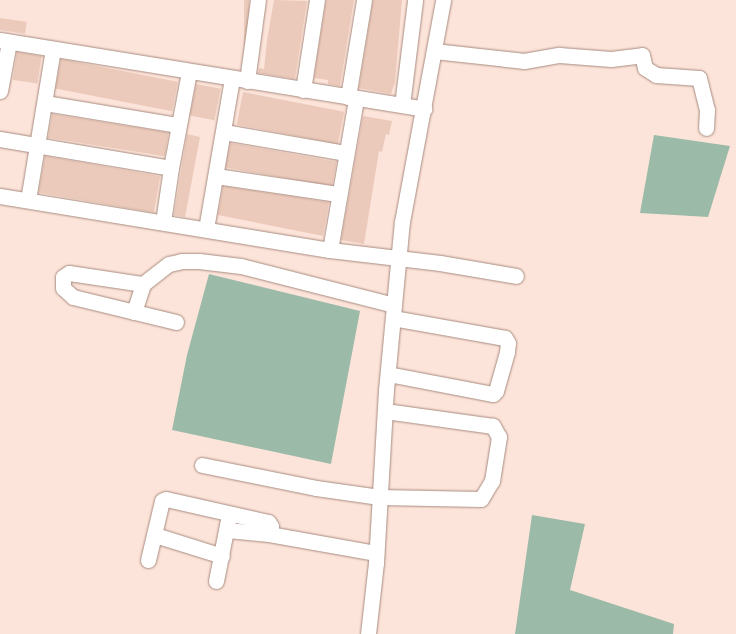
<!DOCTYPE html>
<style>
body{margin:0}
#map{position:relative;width:736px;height:634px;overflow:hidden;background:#fde4da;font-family:"Nunito Sans",sans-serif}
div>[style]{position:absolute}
.forest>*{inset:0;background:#9bbaa8}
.building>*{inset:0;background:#ebcabb;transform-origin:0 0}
.roads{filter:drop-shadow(0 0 1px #a78b7f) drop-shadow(0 0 1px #a78b7f)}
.minor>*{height:15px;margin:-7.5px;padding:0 7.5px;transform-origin:7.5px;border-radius:7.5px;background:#fff}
span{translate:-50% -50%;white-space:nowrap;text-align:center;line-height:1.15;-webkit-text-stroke:4px #fff;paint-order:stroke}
</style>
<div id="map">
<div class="forest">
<i style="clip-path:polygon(654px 135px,730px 146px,708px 217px,640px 213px)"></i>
<i style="clip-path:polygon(209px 274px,360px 311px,331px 464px,172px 430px,187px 355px)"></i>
<i style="clip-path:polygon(532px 515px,585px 524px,570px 590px,674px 624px,673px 634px,515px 634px)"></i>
</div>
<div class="building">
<i style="left:244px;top:0;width:5px;height:49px"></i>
<i style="clip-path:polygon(274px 0,307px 1px,295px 79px,258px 73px,259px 68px,264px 69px,267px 40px)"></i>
<i style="clip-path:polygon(326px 0,354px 0,340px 86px,328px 84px,328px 80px,314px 78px)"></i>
<i style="clip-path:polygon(373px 0,402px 0,395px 82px,391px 94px,359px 88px)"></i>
<i style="left:0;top:18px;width:27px;height:12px;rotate:8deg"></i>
<i style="left:17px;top:52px;width:25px;height:28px;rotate:9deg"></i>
<i style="left:61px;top:59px;width:119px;height:30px;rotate:11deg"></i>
<i style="left:196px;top:84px;width:25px;height:32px;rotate:11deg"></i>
<i style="left:243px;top:92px;width:103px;height:33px;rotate:11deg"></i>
<i style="left:52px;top:114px;width:118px;height:24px;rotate:9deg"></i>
<i style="clip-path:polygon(363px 116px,392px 121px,389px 135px,386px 134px,382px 152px,379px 151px,364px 244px,341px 240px)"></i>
<i style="clip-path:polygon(187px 134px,200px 137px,185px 217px,174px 215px)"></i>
<i style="left:230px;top:143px;width:108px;height:25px;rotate:10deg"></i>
<i style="left:45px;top:156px;width:117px;height:37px;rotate:10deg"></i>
<i style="clip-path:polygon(223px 186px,329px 202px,323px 236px,218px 215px)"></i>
</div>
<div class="roads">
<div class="minor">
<i style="left:0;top:40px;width:430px;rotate:9.2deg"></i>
<i style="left:434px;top:51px;width:91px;rotate:6.3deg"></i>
<i style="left:524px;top:61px;width:36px;rotate:-10deg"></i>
<i style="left:559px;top:55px;width:52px;rotate:4.4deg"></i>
<i style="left:611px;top:59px;width:31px;rotate:-7deg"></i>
<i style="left:642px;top:55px;width:13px;rotate:77deg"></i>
<i style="left:645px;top:68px;width:13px;rotate:32deg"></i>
<i style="left:656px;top:75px;width:43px;rotate:4deg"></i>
<i style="left:699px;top:78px;width:33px;rotate:76deg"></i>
<i style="left:707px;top:110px;width:18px;rotate:93deg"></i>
<i style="left:247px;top:81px;width:82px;rotate:-82.3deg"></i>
<i style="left:303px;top:90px;width:91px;rotate:-81.2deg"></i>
<i style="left:0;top:91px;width:50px;rotate:-79.6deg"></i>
<i style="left:348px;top:97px;width:98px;rotate:-80.6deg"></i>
<i style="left:45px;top:103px;width:135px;rotate:9.4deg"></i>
<i style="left:402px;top:105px;width:106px;rotate:-82.9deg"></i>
<i style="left:224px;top:132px;width:124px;rotate:9.8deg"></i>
<i style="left:0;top:139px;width:173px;rotate:9.6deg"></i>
<i style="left:171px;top:168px;width:55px;rotate:98.4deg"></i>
<i style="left:171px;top:168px;width:98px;rotate:-79.4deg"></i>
<i style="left:216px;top:176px;width:123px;rotate:8.4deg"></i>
<i style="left:0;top:196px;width:334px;rotate:9.3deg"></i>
<i style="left:330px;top:250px;width:111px;rotate:6.7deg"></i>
<i style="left:440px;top:263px;width:77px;rotate:9.7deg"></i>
<i style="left:28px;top:200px;width:153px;rotate:-80.6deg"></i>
<i style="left:206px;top:229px;width:152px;rotate:-80.2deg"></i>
<i style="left:330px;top:250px;width:153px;rotate:-80.2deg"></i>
<i style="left:134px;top:312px;width:29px;rotate:-72deg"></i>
<i style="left:176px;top:322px;width:106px;rotate:-166.4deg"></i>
<i style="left:73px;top:297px;width:13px;rotate:-138deg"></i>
<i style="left:63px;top:288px;width:11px;rotate:-90deg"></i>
<i style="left:63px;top:277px;width:7px;rotate:-34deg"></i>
<i style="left:69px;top:273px;width:75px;rotate:8.5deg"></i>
<i style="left:143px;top:284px;width:33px;rotate:-38deg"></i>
<i style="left:169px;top:264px;width:13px;rotate:-13deg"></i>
<i style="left:182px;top:261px;width:17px"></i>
<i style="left:199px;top:261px;width:42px;rotate:6.8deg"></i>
<i style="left:241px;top:266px;width:158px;rotate:14.3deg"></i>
<i style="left:388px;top:374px;width:107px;rotate:10.8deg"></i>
<i style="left:493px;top:394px;width:4px;rotate:-45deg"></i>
<i style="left:496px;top:391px;width:41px;rotate:-74.2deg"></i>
<i style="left:507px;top:352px;width:9px;rotate:-84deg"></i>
<i style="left:508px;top:343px;width:6px;rotate:-121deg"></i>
<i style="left:505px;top:338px;width:114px;rotate:-169.9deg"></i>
<i style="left:202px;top:465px;width:116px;rotate:11.4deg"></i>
<i style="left:316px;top:488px;width:64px;rotate:8.1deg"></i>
<i style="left:379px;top:497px;width:102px;rotate:1.1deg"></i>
<i style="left:481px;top:499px;width:21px;rotate:-59deg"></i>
<i style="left:492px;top:481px;width:45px;rotate:-81deg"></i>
<i style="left:499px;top:437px;width:13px;rotate:-119deg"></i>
<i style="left:493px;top:426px;width:109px;rotate:-172.1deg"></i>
<i style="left:227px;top:530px;width:42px;rotate:5.4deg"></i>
<i style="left:155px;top:535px;width:70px;rotate:17.4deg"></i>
<i style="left:148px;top:560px;width:61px;rotate:-76.7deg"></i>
<i style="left:162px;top:501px;width:4px;rotate:-27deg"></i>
<i style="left:166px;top:499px;width:105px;rotate:12.7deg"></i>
<i style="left:268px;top:522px;width:5px;rotate:53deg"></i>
<i style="left:271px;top:526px;width:8px;rotate:104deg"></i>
<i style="left:269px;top:534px;width:109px;rotate:10.1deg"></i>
<i style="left:216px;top:581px;width:67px;rotate:-78.9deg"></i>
<i style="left:368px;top:634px;width:71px;rotate:-83.6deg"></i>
<i style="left:376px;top:563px;width:173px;rotate:-86.7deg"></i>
<i style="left:386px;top:390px;width:169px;rotate:-84.6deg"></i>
<i style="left:402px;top:222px;width:226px;rotate:-79.5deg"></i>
</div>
</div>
</div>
